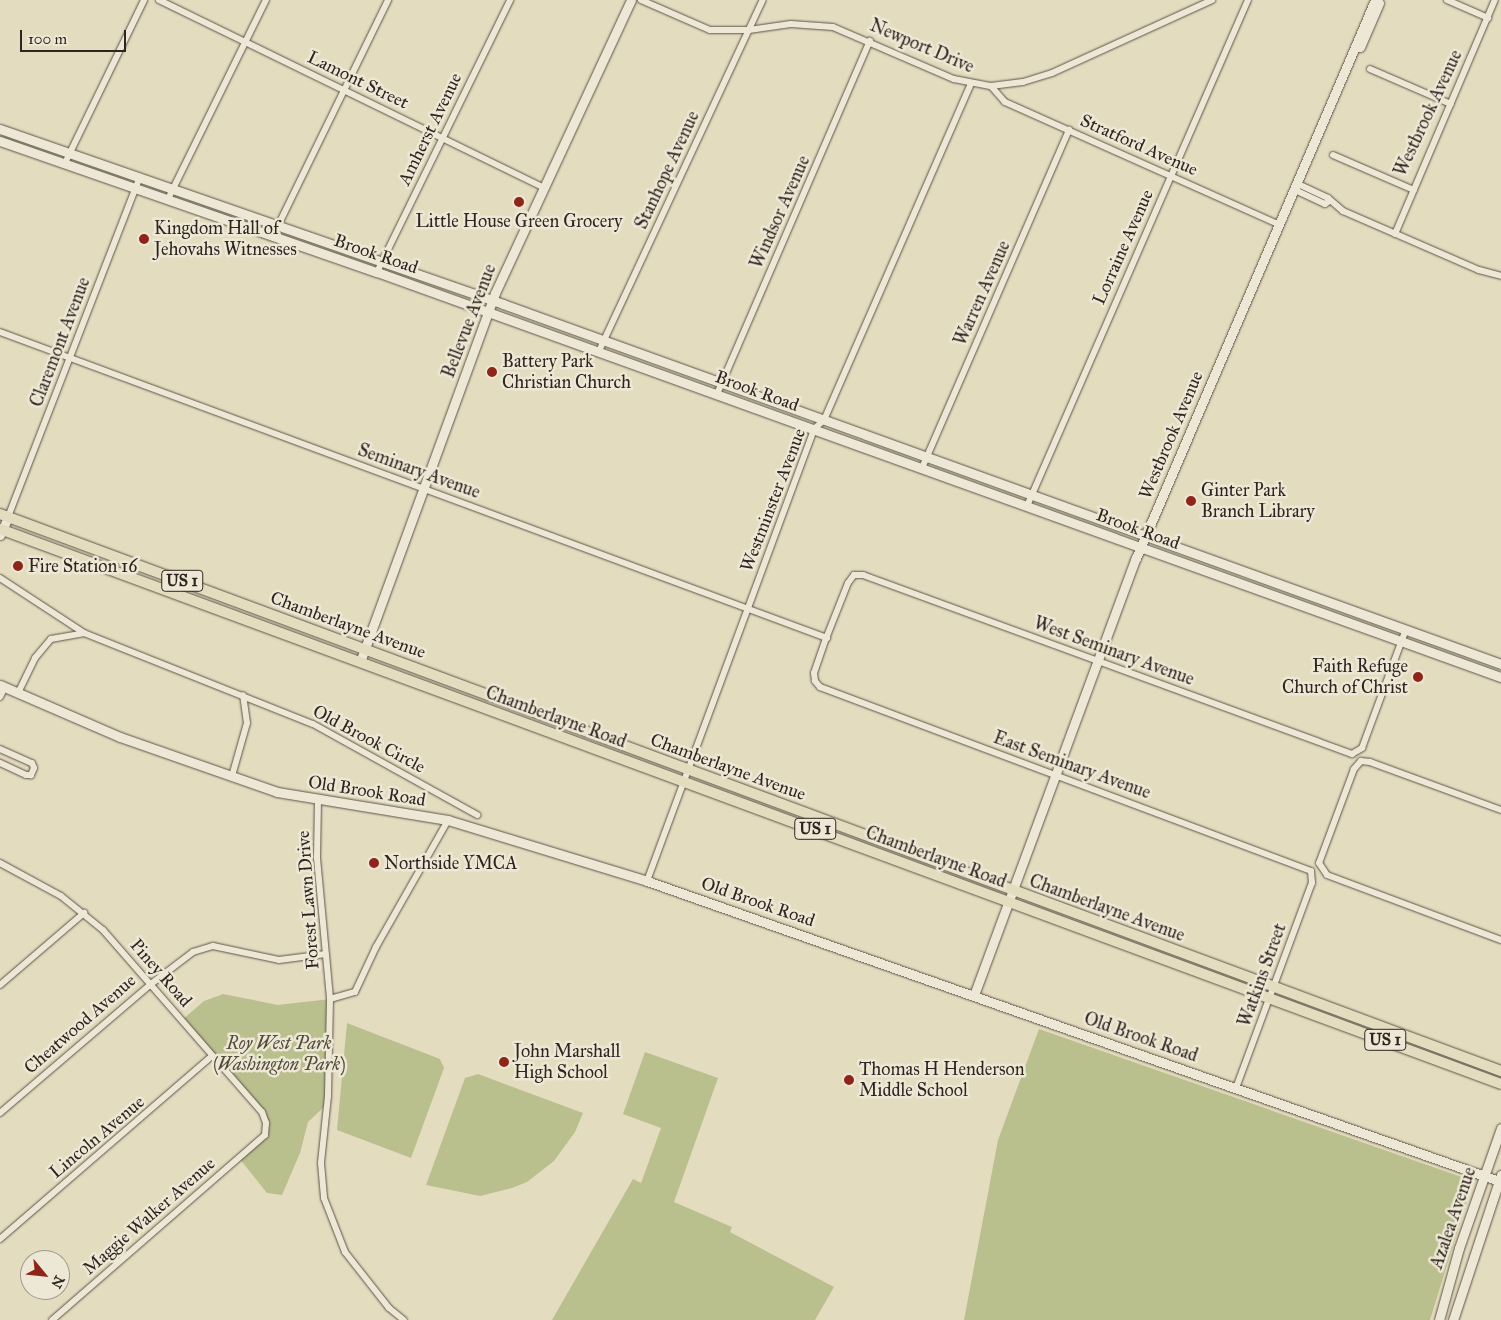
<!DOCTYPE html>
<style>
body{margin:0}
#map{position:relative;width:1501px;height:1320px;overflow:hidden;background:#e4dcbf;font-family:"IM FELL Great Primer",serif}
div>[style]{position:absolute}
.green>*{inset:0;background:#babf8e}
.roads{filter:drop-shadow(0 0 1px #5d5248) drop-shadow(0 0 1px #5d5248)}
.street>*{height:6px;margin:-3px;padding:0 3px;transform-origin:3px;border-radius:3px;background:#ede8d5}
.secondary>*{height:9px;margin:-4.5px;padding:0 4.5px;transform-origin:4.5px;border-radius:4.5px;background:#ede8d5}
.primary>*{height:10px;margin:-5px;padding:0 5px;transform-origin:5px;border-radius:5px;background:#e4dcbf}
.dots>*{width:14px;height:14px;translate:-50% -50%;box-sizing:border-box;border:2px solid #ede8d5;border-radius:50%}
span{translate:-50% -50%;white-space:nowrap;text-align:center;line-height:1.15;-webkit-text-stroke:5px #ede8d5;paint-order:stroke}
.shield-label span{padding:1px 4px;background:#ede8d5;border:1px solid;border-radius:4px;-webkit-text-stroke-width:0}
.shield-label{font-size:16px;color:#302420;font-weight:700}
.street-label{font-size:18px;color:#302420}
.poi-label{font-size:18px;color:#302420}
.left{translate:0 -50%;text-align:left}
.right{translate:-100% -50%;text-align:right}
.park-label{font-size:18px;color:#524b3c;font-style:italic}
.north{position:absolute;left:20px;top:1250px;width:50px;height:50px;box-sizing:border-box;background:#ede8d5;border:1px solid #a19a8d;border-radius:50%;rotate:118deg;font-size:14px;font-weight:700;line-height:20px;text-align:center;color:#302420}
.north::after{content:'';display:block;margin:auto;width:18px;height:22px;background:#8f2418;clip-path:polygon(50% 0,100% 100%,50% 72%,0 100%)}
.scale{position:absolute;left:20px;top:30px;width:106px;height:22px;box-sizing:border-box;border:2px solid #302420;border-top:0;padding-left:6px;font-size:15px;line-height:18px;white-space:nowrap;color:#302420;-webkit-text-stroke:4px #ede8d5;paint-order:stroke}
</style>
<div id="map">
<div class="green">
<i style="clip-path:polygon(223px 994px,278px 1005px,330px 999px,327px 1104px,308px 1122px,300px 1153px,282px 1195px,267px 1193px,239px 1158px,265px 1135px,262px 1112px,182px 1020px,204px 1001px)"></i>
<i style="clip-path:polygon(347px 1023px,440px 1059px,444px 1068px,411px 1158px,337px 1130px)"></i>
<i style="clip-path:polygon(1039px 1029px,1473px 1181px,1430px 1320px,964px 1320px,998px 1140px)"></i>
<i style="clip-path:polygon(645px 1052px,718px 1078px,674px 1202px,732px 1227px,730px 1232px,834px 1287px,815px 1320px,552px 1320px,633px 1179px,641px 1183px,661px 1128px,623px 1114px)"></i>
<i style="clip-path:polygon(478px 1074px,583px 1113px,575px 1132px,554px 1161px,527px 1182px,512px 1188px,480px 1196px,426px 1185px,465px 1078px)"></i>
</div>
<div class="roads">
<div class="street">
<i style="left:159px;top:0;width:428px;rotate:26deg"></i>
<i style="left:641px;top:0;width:75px;rotate:23.5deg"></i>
<i style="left:710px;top:30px;width:39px"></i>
<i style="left:749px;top:30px;width:42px;rotate:-8.1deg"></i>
<i style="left:791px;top:24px;width:42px;rotate:4.1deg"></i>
<i style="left:833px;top:27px;width:132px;rotate:23.3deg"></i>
<i style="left:954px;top:79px;width:38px;rotate:11deg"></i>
<i style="left:991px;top:86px;width:32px;rotate:-7deg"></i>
<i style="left:1023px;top:82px;width:30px;rotate:-17deg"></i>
<i style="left:1052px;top:73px;width:176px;rotate:-24.5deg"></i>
<i style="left:1447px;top:0;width:45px;rotate:23.7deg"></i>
<i style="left:1370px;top:69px;width:88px;rotate:23.4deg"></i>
<i style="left:991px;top:86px;width:21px;rotate:49deg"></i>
<i style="left:1005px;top:102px;width:301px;rotate:24.1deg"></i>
<i style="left:1333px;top:155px;width:88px;rotate:23.4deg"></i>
<i style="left:65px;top:163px;width:181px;rotate:-64.1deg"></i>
<i style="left:1298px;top:184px;width:33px;rotate:25deg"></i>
<i style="left:1328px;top:198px;width:20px;rotate:41deg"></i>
<i style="left:1343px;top:211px;width:148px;rotate:23.5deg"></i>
<i style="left:1479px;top:270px;width:23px;rotate:15deg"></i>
<i style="left:1295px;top:190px;width:33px;rotate:25deg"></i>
<i style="left:1325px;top:204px;width:4px;rotate:-34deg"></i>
<i style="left:168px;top:199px;width:222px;rotate:-63.8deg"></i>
<i style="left:1395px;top:234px;width:254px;rotate:-66.9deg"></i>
<i style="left:273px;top:236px;width:263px;rotate:-64deg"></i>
<i style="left:377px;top:272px;width:303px;rotate:-63.9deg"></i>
<i style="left:0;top:332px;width:882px;rotate:20.31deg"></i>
<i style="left:599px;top:351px;width:387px;rotate:-65deg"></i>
<i style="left:717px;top:394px;width:385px;rotate:-66.6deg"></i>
<i style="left:922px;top:468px;width:369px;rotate:-66.5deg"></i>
<i style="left:1027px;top:506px;width:552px;rotate:-66.41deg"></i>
<i style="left:8px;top:517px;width:365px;rotate:-68.8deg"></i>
<i style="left:0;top:578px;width:100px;rotate:33.2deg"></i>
<i style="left:18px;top:693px;width:39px;rotate:-64deg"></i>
<i style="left:35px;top:658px;width:25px;rotate:-50deg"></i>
<i style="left:51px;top:639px;width:34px;rotate:-10deg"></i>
<i style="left:84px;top:633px;width:246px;rotate:21.7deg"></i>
<i style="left:313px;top:724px;width:188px;rotate:29deg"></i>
<i style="left:0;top:697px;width:11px;rotate:-63deg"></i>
<i style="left:0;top:749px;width:35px;rotate:24deg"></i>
<i style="left:32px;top:763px;width:5px;rotate:68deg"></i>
<i style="left:34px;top:768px;width:8px;rotate:113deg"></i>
<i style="left:31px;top:775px;width:5px;rotate:180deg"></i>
<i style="left:26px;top:775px;width:29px;rotate:-155deg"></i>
<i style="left:232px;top:776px;width:55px;rotate:-74.2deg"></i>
<i style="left:247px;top:723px;width:28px;rotate:-98deg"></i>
<i style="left:318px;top:800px;width:58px;rotate:91deg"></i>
<i style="left:317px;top:858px;width:142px;rotate:84.7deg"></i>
<i style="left:330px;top:999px;width:97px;rotate:91.2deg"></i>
<i style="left:328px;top:1096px;width:67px;rotate:96deg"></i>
<i style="left:321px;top:1163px;width:35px;rotate:85deg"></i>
<i style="left:324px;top:1198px;width:58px;rotate:68.7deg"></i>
<i style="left:345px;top:1252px;width:71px;rotate:51.8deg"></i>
<i style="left:389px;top:1308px;width:19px;rotate:39deg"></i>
<i style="left:1501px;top:810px;width:140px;rotate:-159.9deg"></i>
<i style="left:1370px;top:762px;width:9px;rotate:-174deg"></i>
<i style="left:1361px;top:761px;width:11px;rotate:131deg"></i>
<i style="left:1354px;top:769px;width:100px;rotate:110.4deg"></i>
<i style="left:1319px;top:863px;width:14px;rotate:56deg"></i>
<i style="left:1327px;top:875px;width:186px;rotate:20.5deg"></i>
<i style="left:0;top:863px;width:69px;rotate:28.4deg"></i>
<i style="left:61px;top:896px;width:54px;rotate:39deg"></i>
<i style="left:103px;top:930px;width:242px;rotate:48.9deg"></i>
<i style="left:262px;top:1112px;width:12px;rotate:70deg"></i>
<i style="left:266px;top:1123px;width:12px;rotate:95deg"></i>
<i style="left:265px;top:1135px;width:282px;rotate:139deg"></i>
<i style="left:647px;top:881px;width:482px;rotate:-69.7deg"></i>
<i style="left:814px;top:429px;width:13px;rotate:-42deg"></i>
<i style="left:824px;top:420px;width:367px;rotate:-66.4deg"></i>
<i style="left:0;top:985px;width:111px;rotate:-40.6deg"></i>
<i style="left:330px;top:999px;width:26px;rotate:-16deg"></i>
<i style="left:355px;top:992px;width:50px;rotate:-65deg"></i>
<i style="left:376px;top:947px;width:146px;rotate:-60.4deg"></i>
<i style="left:1236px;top:1088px;width:219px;rotate:-69.7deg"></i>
<i style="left:1312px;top:883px;width:12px;rotate:-95deg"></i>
<i style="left:1311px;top:871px;width:524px;rotate:-159.46deg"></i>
<i style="left:820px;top:687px;width:8px;rotate:-130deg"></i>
<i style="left:815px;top:681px;width:8px;rotate:-97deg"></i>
<i style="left:814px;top:673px;width:39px;rotate:-71deg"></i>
<i style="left:827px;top:636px;width:57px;rotate:-68.4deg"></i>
<i style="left:848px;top:583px;width:10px;rotate:-53deg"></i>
<i style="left:854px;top:575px;width:9px"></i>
<i style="left:863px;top:575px;width:521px;rotate:20.11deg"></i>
<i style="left:1352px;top:754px;width:12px;rotate:-31deg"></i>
<i style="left:1362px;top:748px;width:127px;rotate:-69.7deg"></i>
<i style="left:0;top:1113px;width:199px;rotate:-40.5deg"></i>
<i style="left:151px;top:984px;width:53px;rotate:-37.3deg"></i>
<i style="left:193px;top:952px;width:21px;rotate:-17deg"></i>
<i style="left:213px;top:946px;width:67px;rotate:12deg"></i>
<i style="left:279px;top:960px;width:47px;rotate:-7.3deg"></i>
<i style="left:0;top:1239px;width:280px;rotate:-40.8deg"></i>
</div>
<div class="secondary">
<i style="left:1360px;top:47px;width:48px;rotate:-66.6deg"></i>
<i style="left:0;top:129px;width:533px;rotate:19.18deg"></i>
<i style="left:503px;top:304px;width:1061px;rotate:19.84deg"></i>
<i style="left:0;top:141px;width:399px;rotate:19.2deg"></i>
<i style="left:377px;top:272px;width:1195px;rotate:19.82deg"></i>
<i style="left:0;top:535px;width:20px;rotate:-66deg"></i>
<i style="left:360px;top:662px;width:393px;rotate:-69.9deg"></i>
<i style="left:495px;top:293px;width:323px;rotate:-65.1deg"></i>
<i style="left:0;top:685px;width:131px;rotate:23.4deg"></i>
<i style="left:120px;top:737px;width:166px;rotate:19.3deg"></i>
<i style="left:277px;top:792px;width:173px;rotate:9.3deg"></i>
<i style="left:448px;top:820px;width:208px;rotate:17deg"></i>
<i style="left:647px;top:881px;width:903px;rotate:19.4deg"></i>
<i style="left:974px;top:995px;width:466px;rotate:-69.7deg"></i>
<i style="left:1136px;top:558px;width:607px;rotate:-66.81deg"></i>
<i style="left:1439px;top:1320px;width:75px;rotate:-74.5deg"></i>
<i style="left:1459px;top:1248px;width:127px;rotate:-70.7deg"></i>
<i style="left:1453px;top:1320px;width:153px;rotate:-71.7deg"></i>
</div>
<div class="primary">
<i style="left:0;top:514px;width:1601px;rotate:20.36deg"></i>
<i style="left:0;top:529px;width:1600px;rotate:20.29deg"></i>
</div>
</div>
<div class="dots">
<i style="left:519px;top:202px;background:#8f2418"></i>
<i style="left:144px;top:239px;background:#8f2418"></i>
<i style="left:492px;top:372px;background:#8f2418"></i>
<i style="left:1191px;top:501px;background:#8f2418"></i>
<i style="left:18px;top:566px;background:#8f2418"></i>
<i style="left:1418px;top:677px;background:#8f2418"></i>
<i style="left:374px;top:863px;background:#8f2418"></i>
<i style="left:504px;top:1062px;background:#8f2418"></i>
<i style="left:849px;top:1080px;background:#8f2418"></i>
</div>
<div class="shield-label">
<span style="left:182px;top:581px">US 1</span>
<span style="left:815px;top:829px">US 1</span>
<span style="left:1385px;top:1040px">US 1</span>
</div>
<div class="street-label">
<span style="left:922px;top:46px;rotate:23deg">Newport Drive</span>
<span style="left:358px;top:80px;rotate:26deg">Lamont Street</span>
<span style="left:1428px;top:113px;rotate:-65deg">Westbrook Avenue</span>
<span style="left:430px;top:129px;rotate:-64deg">Amherst Avenue</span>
<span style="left:1139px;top:145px;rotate:24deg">Stratford Avenue</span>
<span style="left:667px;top:170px;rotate:-65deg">Stanhope Avenue</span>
<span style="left:780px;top:212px;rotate:-66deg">Windsor Avenue</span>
<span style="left:1123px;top:247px;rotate:-66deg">Lorraine Avenue</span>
<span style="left:376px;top:254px;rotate:19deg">Brook Road</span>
<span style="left:982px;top:293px;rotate:-66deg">Warren Avenue</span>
<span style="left:469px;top:321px;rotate:-69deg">Bellevue Avenue</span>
<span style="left:60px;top:342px;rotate:-69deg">Claremont Avenue</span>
<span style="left:757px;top:391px;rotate:20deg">Brook Road</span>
<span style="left:1171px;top:435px;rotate:-67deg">Westbrook Avenue</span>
<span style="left:419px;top:471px;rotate:20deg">Seminary Avenue</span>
<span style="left:773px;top:500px;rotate:-69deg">Westminster Avenue</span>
<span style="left:1138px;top:529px;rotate:20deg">Brook Road</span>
<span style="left:348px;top:625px;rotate:20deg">Chamberlayne Avenue</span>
<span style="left:1114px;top:651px;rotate:20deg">West Seminary Avenue</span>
<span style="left:556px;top:717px;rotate:20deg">Chamberlayne Road</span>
<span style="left:369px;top:739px;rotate:28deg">Old Brook Circle</span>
<span style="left:1072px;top:765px;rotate:20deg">East Seminary Avenue</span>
<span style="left:728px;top:767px;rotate:20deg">Chamberlayne Avenue</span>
<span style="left:367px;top:791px;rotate:9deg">Old Brook Road</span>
<span style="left:936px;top:857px;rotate:20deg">Chamberlayne Road</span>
<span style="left:308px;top:900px;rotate:-94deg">Forest Lawn Drive</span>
<span style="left:758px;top:902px;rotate:19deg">Old Brook Road</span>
<span style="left:1107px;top:908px;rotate:20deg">Chamberlayne Avenue</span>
<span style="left:161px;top:973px;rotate:49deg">Piney Road</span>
<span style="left:1262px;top:975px;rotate:-70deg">Watkins Street</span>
<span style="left:80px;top:1024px;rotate:-41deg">Cheatwood Avenue</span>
<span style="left:1141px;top:1037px;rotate:19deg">Old Brook Road</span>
<span style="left:97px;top:1137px;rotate:-40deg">Lincoln Avenue</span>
<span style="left:149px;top:1216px;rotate:-41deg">Maggie Walker Avenue</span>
<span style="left:1453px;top:1218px;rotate:-71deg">Azalea Avenue</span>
</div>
<div class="poi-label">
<span style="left:519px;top:221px">Little House Green Grocery</span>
<span class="left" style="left:154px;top:239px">Kingdom Hall of<br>Jehovahs Witnesses</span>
<span class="left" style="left:502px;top:372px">Battery Park<br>Christian Church</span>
<span class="left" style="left:1201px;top:501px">Ginter Park<br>Branch Library</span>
<span class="left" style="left:28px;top:566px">Fire Station 16</span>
<span class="right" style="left:1408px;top:677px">Faith Refuge<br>Church of Christ</span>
<span class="left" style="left:384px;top:863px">Northside YMCA</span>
<span class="left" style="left:514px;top:1062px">John Marshall<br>High School</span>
<span class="left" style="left:859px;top:1080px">Thomas H Henderson<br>Middle School</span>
</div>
<div class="park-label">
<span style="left:279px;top:1054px">Roy West Park<br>(Washington Park)</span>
</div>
<div class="north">N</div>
<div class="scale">100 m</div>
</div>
